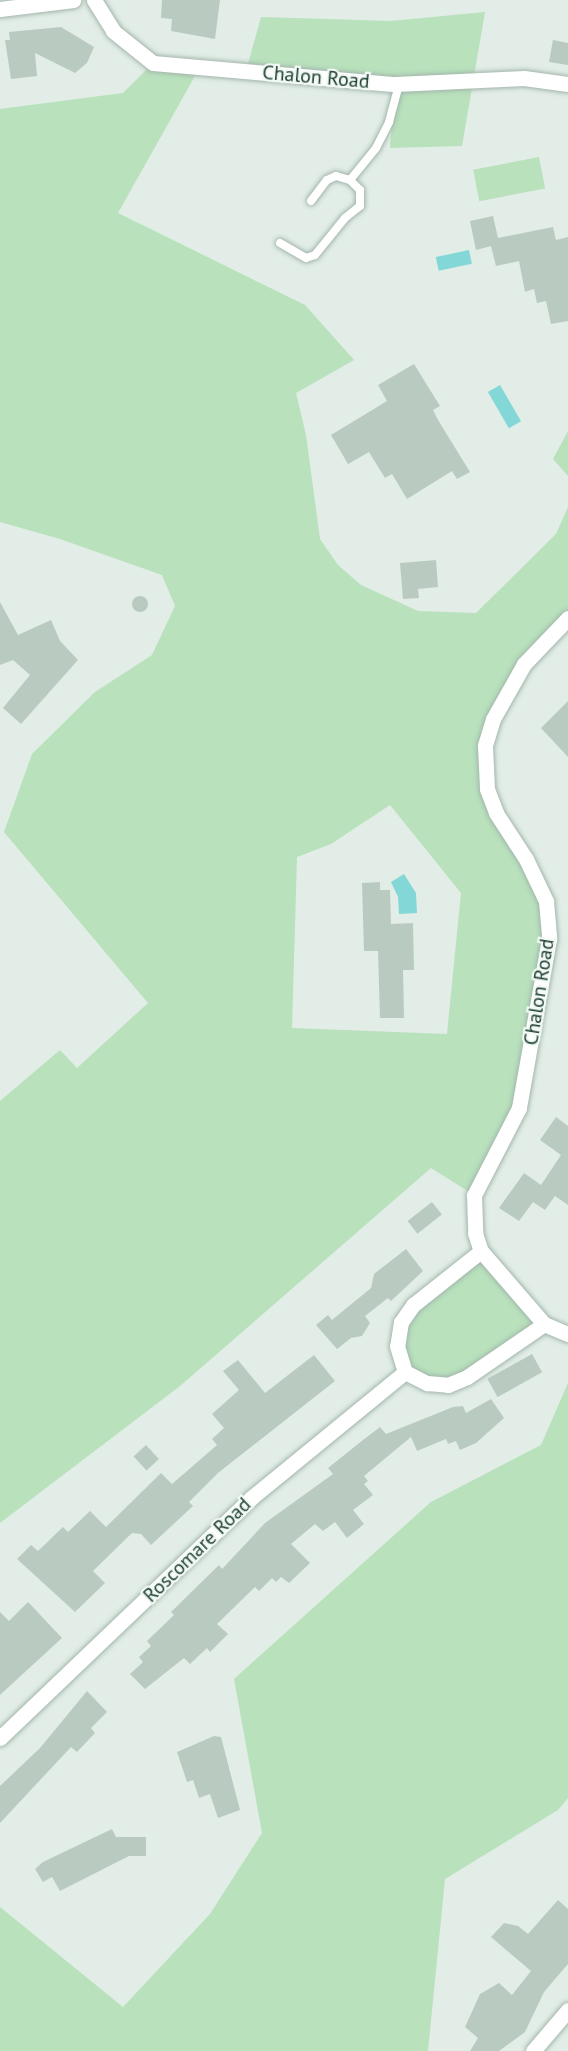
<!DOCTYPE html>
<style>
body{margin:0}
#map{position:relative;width:568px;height:2051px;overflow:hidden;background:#e1ede6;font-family:"PT Sans",sans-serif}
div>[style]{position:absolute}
.green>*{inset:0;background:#b8e1bc;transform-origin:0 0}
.water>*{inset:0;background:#83d8d7;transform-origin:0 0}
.building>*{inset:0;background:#b9cbc1;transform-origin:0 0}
.round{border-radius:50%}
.roads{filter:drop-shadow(0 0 2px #a3b6ac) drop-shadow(0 0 2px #a3b6ac)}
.lane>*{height:8px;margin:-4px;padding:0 4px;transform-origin:4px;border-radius:4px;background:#fff}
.street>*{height:15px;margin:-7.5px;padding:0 7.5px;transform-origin:7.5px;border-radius:7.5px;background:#fff}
span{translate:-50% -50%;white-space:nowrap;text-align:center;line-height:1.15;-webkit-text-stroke:4.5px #f2f9f5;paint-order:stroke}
.street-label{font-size:20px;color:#1f4032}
</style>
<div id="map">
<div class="green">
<i style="clip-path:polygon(485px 12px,462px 146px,390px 148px,395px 84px,246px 71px,261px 17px,391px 21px)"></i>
<i style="clip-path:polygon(evenodd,153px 63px,200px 67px,118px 213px,305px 305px,354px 360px,296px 393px,306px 435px,320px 539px,338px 565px,361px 585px,418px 611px,476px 613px,556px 534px,568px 507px,568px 618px,550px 633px,493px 719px,487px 789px,546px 901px,525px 1081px,474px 1195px,431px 1168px,180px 1386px,0 1523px,0 1101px,60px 1050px,77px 1068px,148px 1003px,4px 832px,32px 754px,95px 692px,152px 655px,175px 606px,162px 575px,60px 539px,0 522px,0 109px,123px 93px,153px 63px,390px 805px,461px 893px,447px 1034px,292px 1028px,297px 857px,331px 844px,390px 805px)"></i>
<i style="left:539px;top:157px;width:32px;height:67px;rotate:79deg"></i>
<i style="clip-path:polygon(568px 431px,568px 476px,553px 459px)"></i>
<i style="clip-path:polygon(481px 1251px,544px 1324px,448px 1385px,405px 1372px,401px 1322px)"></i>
<i style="clip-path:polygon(568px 1383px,568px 1798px,558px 1810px,445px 1879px,428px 2051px,0 2051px,0 1907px,123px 2007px,210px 1914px,262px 1833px,234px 1679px,431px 1502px,541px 1445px)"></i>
</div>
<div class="water">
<i style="left:469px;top:250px;width:14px;height:34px;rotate:78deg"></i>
<i style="left:500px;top:385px;width:42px;height:14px;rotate:60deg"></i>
<i style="clip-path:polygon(404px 874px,416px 893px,417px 913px,399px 914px,398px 897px,391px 882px)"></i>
</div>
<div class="building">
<i style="clip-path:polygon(162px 0,220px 0,215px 39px,171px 31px,172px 19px,161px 18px)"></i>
<i style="clip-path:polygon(61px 27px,94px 47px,87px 63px,75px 73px,35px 53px,37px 76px,11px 79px,5px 40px,10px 40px,9px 32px)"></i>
<i style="clip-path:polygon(553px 40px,568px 43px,568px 65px,549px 62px)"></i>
<i style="clip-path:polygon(493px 216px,498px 238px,553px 227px,556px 240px,568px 237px,568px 321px,551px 324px,546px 301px,537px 303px,534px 289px,525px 292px,519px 261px,496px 266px,491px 246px,476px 250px,470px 221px)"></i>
<i style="clip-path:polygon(414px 364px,440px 406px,433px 410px,438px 420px,470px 472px,457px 479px,452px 471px,407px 499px,392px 474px,385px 478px,369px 452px,348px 464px,331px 435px,387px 401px,378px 385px)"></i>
<i style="clip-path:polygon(436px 560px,438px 587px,418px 589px,419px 598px,403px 599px,400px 563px)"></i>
<i class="round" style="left:132px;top:596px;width:16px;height:16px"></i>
<i style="clip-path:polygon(0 602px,18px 635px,51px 620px,60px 641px,78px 660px,21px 724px,3px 708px,30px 675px,13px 660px,0 665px)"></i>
<i style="clip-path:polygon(568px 701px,568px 757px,541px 728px)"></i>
<i style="clip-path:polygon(380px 882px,380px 890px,390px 890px,391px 924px,413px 923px,414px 970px,403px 970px,404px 1018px,380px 1018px,378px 951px,364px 951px,362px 883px)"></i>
<i style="clip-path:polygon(556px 1117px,568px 1126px,568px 1205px,555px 1196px,545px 1210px,533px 1202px,519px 1221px,499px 1208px,524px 1173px,541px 1185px,561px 1155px,540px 1140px)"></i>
<i style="left:432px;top:1202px;width:16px;height:31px;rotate:52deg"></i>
<i style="clip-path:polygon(406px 1249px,423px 1271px,391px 1301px,388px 1298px,365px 1316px,370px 1323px,362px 1336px,351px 1338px,337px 1349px,316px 1325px,328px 1315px,332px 1320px,371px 1288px,374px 1274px)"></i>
<i style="left:532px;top:1354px;width:21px;height:51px;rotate:61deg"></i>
<i style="clip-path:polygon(314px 1355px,335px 1381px,218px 1473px,189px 1502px,193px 1506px,151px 1545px,141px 1534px,132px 1533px,93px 1571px,105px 1583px,75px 1612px,17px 1559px,31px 1545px,38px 1551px,63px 1527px,68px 1532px,90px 1511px,106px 1527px,161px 1473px,172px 1484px,217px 1445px,212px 1439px,224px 1428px,212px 1414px,239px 1390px,223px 1371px,238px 1360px,265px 1393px)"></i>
<i style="clip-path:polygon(491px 1399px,504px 1418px,476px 1443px,460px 1450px,456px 1441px,448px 1444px,446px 1439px,417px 1451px,411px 1437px,364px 1476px,368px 1481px,364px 1484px,373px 1495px,353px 1510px,364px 1524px,347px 1538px,335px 1522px,323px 1531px,315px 1524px,291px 1544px,310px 1563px,289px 1583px,281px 1577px,276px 1582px,272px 1578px,259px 1591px,255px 1587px,217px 1624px,228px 1634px,210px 1652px,207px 1648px,190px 1664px,184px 1658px,145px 1689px,130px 1674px,143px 1662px,139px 1657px,151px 1646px,147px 1641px,174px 1615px,171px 1612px,219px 1565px,222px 1569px,265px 1523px,333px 1474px,328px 1468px,363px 1440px,380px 1427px,386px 1434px,453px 1407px,463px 1406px,466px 1413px)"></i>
<i style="left:146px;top:1445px;width:19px;height:17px;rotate:47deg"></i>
<i style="clip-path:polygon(28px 1602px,62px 1638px,0 1695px,0 1612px,9px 1621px)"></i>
<i style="clip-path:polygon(87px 1691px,107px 1712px,91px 1728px,95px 1733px,77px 1752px,71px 1747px,0 1823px,0 1786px,40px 1748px)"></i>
<i style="clip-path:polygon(214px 1736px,221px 1737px,240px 1810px,218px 1818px,210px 1794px,199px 1798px,193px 1780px,187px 1782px,177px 1752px)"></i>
<i style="clip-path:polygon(112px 1829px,116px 1837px,146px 1837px,146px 1856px,129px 1856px,60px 1891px,52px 1877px,43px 1882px,35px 1869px,43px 1862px)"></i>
<i style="clip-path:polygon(558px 1900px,568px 1909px,568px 1964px,544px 1992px,525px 2032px,499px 2051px,470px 2051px,478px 2038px,465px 2027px,480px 1994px,499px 1983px,512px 1995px,531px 1971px,491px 1937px,504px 1923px,518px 1926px,528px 1934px)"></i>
</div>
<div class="roads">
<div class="lane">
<i style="left:311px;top:201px;width:26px;rotate:-53deg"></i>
<i style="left:327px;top:180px;width:10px;rotate:-24deg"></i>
<i style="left:336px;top:176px;width:15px;rotate:16deg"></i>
<i style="left:280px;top:243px;width:30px;rotate:30deg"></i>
<i style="left:306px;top:258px;width:9px;rotate:-18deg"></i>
<i style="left:315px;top:255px;width:48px;rotate:-51deg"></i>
<i style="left:345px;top:218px;width:19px;rotate:-39deg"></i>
<i style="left:360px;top:206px;width:16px;rotate:-90deg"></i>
<i style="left:360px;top:190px;width:14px;rotate:-135deg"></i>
<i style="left:350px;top:180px;width:41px;rotate:-50.9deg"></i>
<i style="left:376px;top:148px;width:29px;rotate:-63deg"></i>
<i style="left:389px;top:122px;width:39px;rotate:-75deg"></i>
</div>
<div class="street">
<i style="left:94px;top:0;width:36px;rotate:58deg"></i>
<i style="left:113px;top:31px;width:51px;rotate:38.7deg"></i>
<i style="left:153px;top:63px;width:243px;rotate:5deg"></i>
<i style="left:395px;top:84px;width:129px;rotate:-2.7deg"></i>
<i style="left:524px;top:78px;width:44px;rotate:7.8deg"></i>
<i style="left:0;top:9px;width:74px;rotate:-7deg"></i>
<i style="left:568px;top:618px;width:64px;rotate:133.7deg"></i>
<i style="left:524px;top:664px;width:63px;rotate:119.4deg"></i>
<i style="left:493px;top:719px;width:28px;rotate:107deg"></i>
<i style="left:485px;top:746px;width:43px;rotate:87.3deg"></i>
<i style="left:487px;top:789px;width:26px;rotate:69deg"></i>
<i style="left:496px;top:813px;width:55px;rotate:56.9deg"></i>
<i style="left:526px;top:859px;width:47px;rotate:64.5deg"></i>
<i style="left:546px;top:901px;width:38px;rotate:85deg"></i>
<i style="left:549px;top:939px;width:172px;rotate:100.1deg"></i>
<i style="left:519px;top:1108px;width:98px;rotate:117.3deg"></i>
<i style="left:474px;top:1195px;width:38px;rotate:88deg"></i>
<i style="left:475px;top:1233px;width:19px;rotate:72deg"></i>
<i style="left:481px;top:1251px;width:96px;rotate:49.2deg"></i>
<i style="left:544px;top:1324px;width:26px;rotate:23deg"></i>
<i style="left:481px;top:1251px;width:87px;rotate:141.5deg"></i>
<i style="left:413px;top:1305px;width:21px;rotate:125deg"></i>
<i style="left:401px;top:1322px;width:24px;rotate:99deg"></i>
<i style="left:397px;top:1346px;width:27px;rotate:73deg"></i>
<i style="left:405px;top:1372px;width:25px;rotate:27deg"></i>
<i style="left:427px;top:1383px;width:21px;rotate:5deg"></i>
<i style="left:448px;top:1385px;width:21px;rotate:-23deg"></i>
<i style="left:467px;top:1377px;width:93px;rotate:-34.5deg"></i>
<i style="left:0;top:1738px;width:347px;rotate:-43.7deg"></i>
<i style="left:251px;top:1498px;width:199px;rotate:-39.3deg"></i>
<i style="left:533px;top:2051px;width:54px;rotate:-49.5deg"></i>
</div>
</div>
<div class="street-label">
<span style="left:316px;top:77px;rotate:5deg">Chalon Road</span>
<span style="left:539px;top:992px;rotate:-81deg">Chalon Road</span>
<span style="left:197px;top:1550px;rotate:-44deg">Roscomare Road</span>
</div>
</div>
